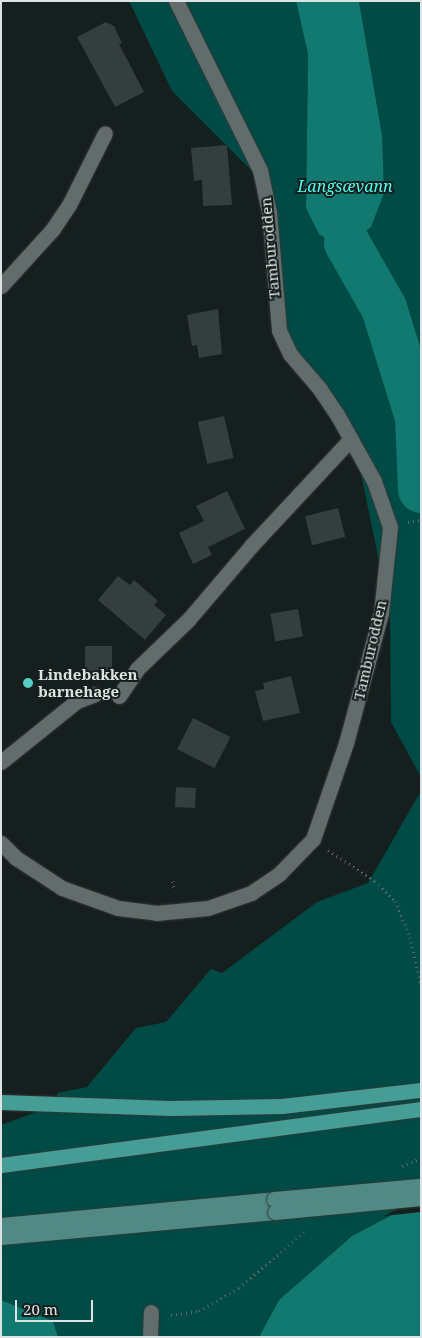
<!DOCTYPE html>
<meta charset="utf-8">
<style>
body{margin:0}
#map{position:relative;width:422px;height:1338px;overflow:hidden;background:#151f1e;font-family:"Noto Serif",serif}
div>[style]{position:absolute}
.green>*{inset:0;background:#014b46}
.water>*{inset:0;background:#127971}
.pier>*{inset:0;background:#151f1e}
.river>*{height:46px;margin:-23px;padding:0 23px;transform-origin:23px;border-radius:23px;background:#127971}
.building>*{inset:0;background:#333e3d;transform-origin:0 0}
.path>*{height:3px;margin-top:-1.5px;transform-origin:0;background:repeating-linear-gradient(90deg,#5f6766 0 1px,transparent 0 5px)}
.roads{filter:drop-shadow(0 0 1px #323938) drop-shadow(0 0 1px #323938)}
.minor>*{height:15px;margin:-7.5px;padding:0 7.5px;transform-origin:7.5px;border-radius:7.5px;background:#616c6b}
.major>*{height:15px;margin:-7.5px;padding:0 7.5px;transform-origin:7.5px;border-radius:7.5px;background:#518984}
.highway>*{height:15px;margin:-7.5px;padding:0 7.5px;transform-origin:7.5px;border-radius:7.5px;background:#469d95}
.bridges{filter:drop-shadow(0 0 1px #323938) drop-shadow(0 0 1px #323938)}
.major-bridge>*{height:15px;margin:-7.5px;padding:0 7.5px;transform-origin:7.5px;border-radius:7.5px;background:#518984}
.dots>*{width:14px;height:14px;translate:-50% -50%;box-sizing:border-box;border:2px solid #151f1e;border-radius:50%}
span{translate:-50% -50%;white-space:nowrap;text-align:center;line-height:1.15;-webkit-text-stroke:4px #151f1e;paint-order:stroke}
.street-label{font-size:15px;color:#dde3e2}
.poi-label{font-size:15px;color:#dde3e2;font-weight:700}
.left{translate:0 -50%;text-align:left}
.water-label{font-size:16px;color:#52fcee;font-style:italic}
.frame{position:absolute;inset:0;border:2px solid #dde3e2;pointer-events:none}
.scale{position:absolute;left:15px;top:1300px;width:78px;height:22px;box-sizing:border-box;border:2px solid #dde3e2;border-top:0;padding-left:6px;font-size:15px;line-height:18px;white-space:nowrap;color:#dde3e2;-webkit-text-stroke:4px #151f1e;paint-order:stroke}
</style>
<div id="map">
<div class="green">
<i style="clip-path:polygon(129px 1px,296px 1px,308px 54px,306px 208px,347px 243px,371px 227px,382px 135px,359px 1px,421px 1px,421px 777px,391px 722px,390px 615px,359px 464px,276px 334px,265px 184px,172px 91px)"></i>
<i style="clip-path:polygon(421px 791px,421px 1185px,403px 1209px,352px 1236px,279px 1300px,259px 1337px,58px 1337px,53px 1321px,1px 1300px,1px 1125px,58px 1104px,57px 1093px,87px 1087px,136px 1028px,166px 1022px,211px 969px,222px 973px,317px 902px,368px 883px)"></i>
</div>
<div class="water">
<i style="clip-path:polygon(296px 1px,359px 1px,382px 135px,384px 193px,371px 227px,343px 249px,319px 234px,306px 208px,308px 54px)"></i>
<i style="clip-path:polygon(421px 1185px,421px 1337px,259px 1337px,279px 1300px,352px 1236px,403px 1209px)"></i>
<i style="clip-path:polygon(1px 1300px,53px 1321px,58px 1337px,1px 1337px)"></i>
</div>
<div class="pier">
<i style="clip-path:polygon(421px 1183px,421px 1212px,384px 1216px,401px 1207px)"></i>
</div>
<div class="river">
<i style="left:347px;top:243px;width:75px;rotate:60.4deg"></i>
<i style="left:384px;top:308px;width:114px;rotate:72.7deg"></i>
<i style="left:418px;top:417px;width:73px;rotate:87.6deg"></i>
</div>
<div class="building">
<i style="clip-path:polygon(106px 22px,114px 26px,122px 43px,119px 44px,144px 92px,115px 107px,77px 37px)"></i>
<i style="clip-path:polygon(227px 145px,232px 205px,203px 206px,202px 180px,194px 181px,191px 148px)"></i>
<i style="clip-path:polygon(218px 309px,222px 354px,199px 358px,197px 345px,192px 346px,187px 315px)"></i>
<i style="left:224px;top:416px;width:43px;height:27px;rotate:77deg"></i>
<i style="clip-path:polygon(227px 491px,245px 529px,208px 547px,212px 555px,193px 564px,179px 533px,204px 521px,196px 506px)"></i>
<i style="left:338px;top:508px;width:30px;height:34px;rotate:76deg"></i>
<i style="clip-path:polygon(118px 576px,130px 585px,134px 580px,158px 601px,154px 605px,166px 615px,145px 640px,98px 600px)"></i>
<i style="left:298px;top:609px;width:28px;height:28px;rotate:80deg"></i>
<i style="left:85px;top:646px;width:27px;height:25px"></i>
<i style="clip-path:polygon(291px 676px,300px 713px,263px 721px,255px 691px,264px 689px,263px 683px)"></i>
<i style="left:193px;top:718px;width:42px;height:35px;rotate:27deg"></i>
<i style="left:176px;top:787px;width:20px;height:20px;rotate:3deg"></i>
</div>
<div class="path">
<i style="left:408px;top:522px;width:13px;rotate:-9deg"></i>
<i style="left:328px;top:850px;width:56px;rotate:33.4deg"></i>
<i style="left:375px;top:881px;width:28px;rotate:45deg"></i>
<i style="left:395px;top:901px;width:39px;rotate:67deg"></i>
<i style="left:410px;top:937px;width:50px;rotate:77.3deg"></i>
<i style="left:173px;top:881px;width:10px;rotate:84deg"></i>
<i style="left:402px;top:1166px;width:21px;rotate:-23deg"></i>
<i style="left:171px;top:1315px;width:28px;rotate:-8deg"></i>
<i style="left:199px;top:1311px;width:46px;rotate:-29.9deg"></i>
<i style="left:239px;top:1288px;width:89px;rotate:-40.9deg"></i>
</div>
<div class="roads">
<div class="minor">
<i style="left:1px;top:286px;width:76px;rotate:-47.7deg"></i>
<i style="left:52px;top:230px;width:30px;rotate:-56deg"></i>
<i style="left:69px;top:205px;width:80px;rotate:-63.4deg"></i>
<i style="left:119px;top:696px;width:32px;rotate:-56deg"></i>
<i style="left:137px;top:669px;width:71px;rotate:-43.9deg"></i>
<i style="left:188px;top:620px;width:99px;rotate:-49.5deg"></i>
<i style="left:252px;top:545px;width:145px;rotate:-47deg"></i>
<i style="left:1px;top:762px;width:97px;rotate:-38.8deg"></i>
<i style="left:77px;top:701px;width:19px;rotate:-21deg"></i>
<i style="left:1px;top:843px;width:21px;rotate:45deg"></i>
<i style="left:16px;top:858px;width:55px;rotate:33.1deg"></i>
<i style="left:62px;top:888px;width:59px;rotate:19.7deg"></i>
<i style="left:118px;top:908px;width:38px;rotate:7deg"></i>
<i style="left:156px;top:913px;width:52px;rotate:-5.5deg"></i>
<i style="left:208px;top:908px;width:46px;rotate:-19.2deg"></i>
<i style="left:251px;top:893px;width:34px;rotate:-34deg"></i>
<i style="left:279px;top:874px;width:49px;rotate:-45.8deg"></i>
<i style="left:313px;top:839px;width:102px;rotate:-71deg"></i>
<i style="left:346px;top:743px;width:135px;rotate:-74.9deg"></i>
<i style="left:381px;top:613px;width:86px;rotate:-84deg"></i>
<i style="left:390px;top:527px;width:49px;rotate:-109.2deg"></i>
<i style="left:374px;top:481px;width:74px;rotate:-119deg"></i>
<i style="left:338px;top:416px;width:32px;rotate:-124deg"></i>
<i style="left:320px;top:389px;width:46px;rotate:-130.6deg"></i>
<i style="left:290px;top:354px;width:26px;rotate:-115deg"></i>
<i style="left:279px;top:330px;width:118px;rotate:-94.8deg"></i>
<i style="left:269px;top:212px;width:43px;rotate:-102.1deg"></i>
<i style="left:260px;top:170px;width:189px;rotate:-116.4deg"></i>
<i style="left:150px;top:1337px;width:25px;rotate:-88deg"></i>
</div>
<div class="major">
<i style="left:1px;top:1225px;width:274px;rotate:-5.4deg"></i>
<i style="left:1px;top:1237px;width:275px;rotate:-5.2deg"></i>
</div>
<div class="highway">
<i style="left:1px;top:1102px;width:169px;rotate:2deg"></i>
<i style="left:170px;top:1108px;width:112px;rotate:-1deg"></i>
<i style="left:282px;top:1106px;width:140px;rotate:-6.6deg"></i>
<i style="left:1px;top:1165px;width:424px;rotate:-7.6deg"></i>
</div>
</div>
<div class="bridges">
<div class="major-bridge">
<i style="left:274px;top:1199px;width:148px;rotate:-5.1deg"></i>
<i style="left:275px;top:1212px;width:147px;rotate:-5.5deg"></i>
</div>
</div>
<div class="dots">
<i style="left:28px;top:683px;background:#56cec3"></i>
</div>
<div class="street-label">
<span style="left:270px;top:248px;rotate:-95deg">Tamburodden</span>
<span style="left:370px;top:650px;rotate:-77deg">Tamburodden</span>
</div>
<div class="poi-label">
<span class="left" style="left:38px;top:683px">Lindebakken<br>barnehage</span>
</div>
<div class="water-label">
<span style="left:345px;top:186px">Langsævann</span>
</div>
<div class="frame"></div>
<div class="scale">20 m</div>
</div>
